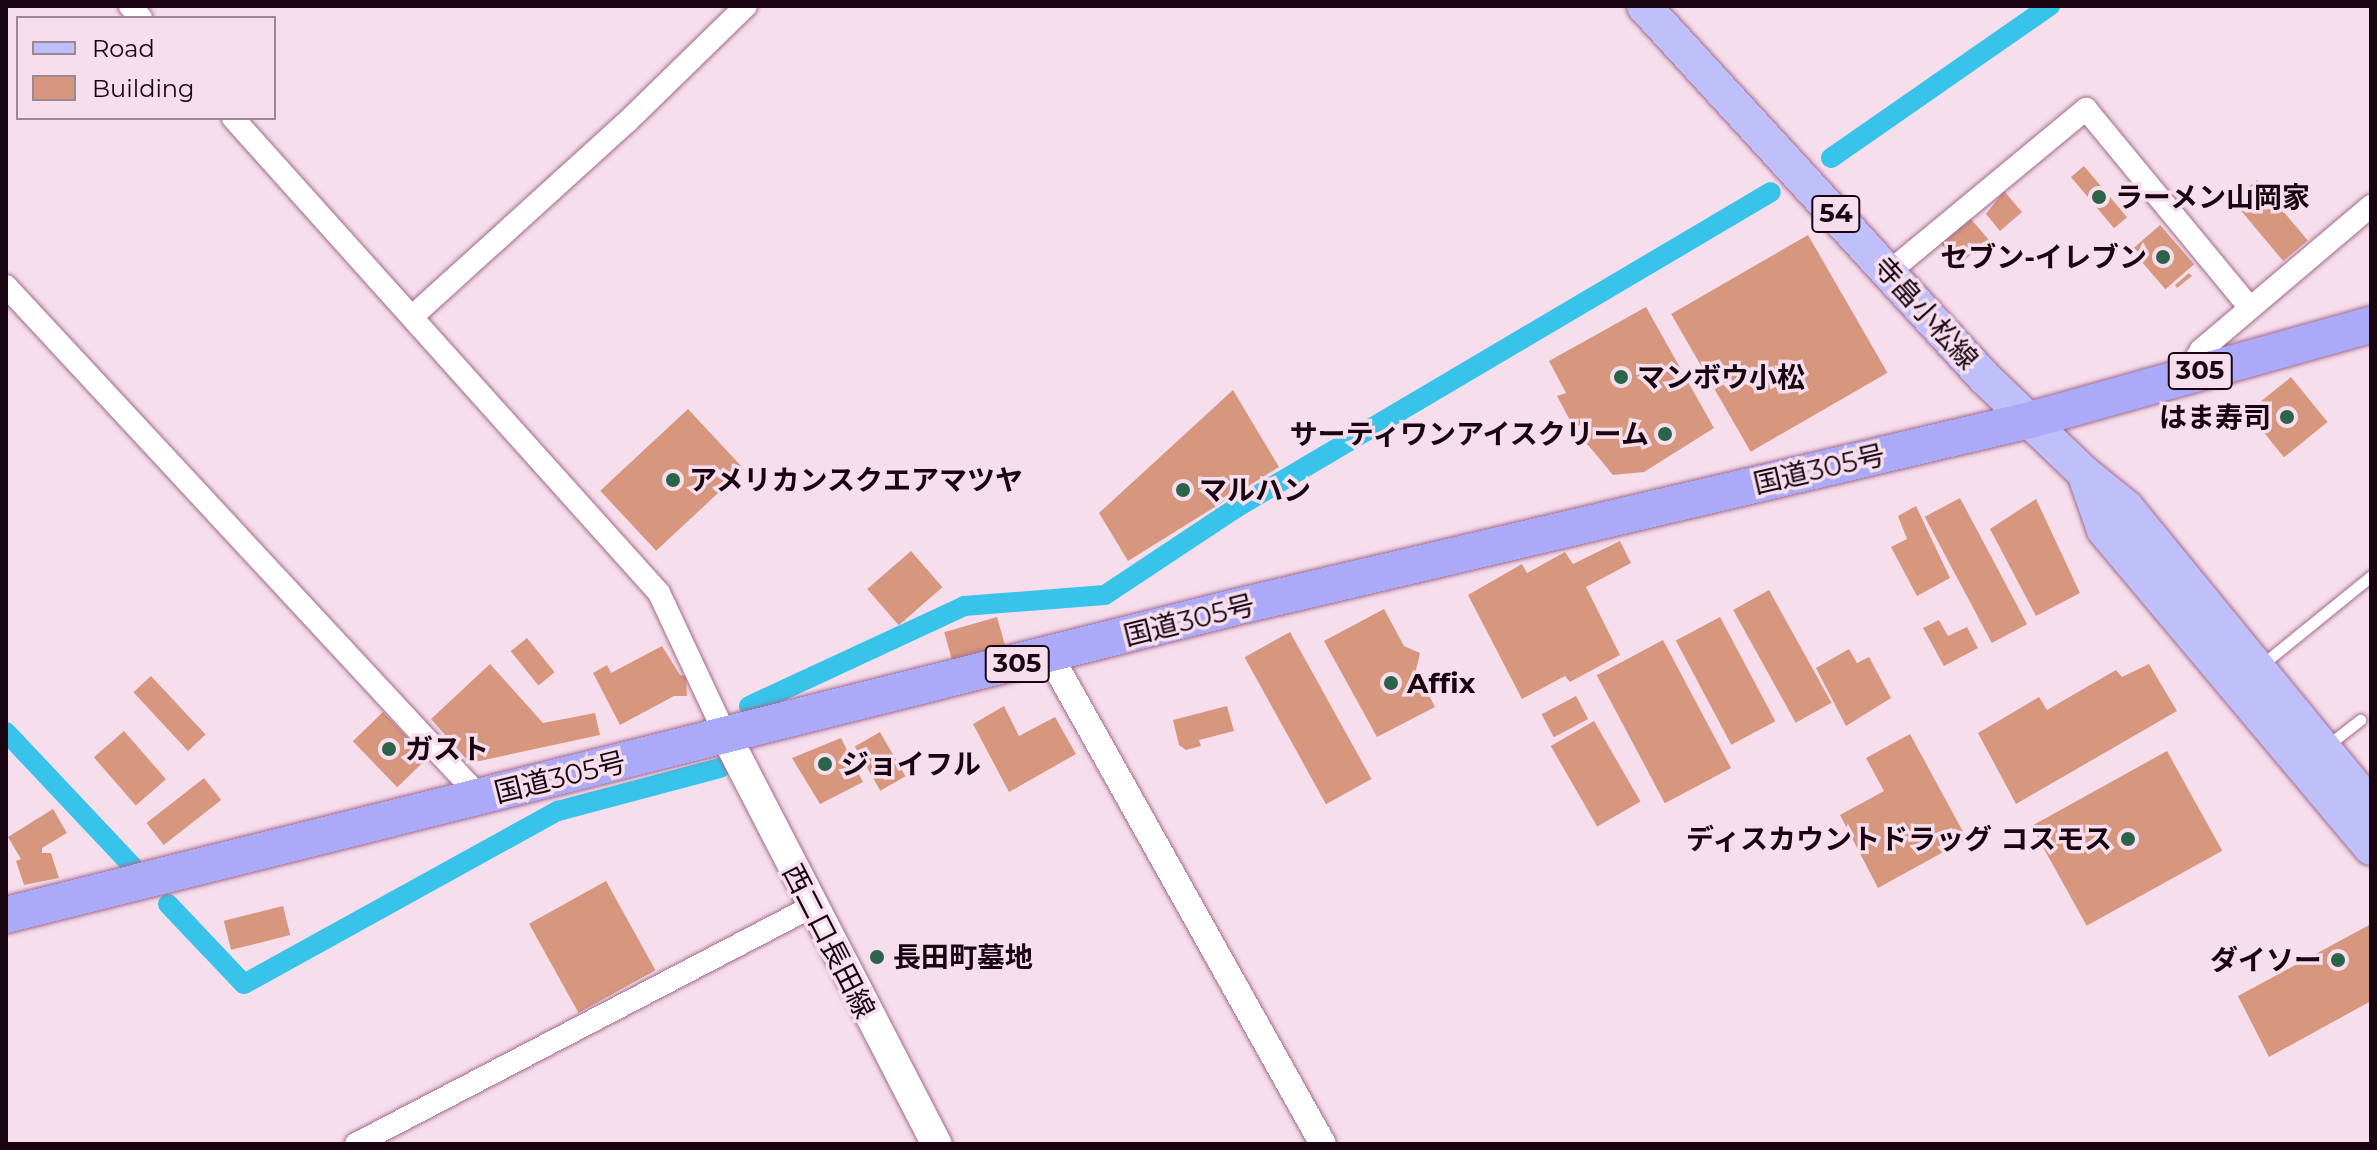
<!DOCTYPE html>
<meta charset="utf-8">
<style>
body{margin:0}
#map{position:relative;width:2377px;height:1150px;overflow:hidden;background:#f7deec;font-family:Montserrat,"Noto Sans JP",sans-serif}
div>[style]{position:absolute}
.canal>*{height:20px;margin:-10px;padding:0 10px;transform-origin:10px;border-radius:10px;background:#38c3eb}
.building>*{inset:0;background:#d7977e;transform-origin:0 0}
.roads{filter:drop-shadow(0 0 2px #a26a8d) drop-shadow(0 0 2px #a26a8d)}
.service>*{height:11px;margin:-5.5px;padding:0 5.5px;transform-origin:5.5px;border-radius:5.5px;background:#fff}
.minor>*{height:22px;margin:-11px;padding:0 11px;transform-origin:11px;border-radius:11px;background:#fff}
.tertiary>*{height:26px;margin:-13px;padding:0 13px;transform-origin:13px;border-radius:13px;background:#fff}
.secondary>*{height:30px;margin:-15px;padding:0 15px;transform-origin:15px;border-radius:15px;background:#fff}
.primary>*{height:34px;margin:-17px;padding:0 17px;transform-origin:17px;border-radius:17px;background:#bfbffa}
.trunk>*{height:36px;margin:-18px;padding:0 18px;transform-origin:18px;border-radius:18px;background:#aaaaf8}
.dots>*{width:22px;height:22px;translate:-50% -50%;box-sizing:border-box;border:4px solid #f7deec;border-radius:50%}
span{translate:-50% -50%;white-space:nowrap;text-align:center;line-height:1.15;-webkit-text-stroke:7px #f7deec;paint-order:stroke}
.shield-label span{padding:2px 6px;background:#f7deec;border:2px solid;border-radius:6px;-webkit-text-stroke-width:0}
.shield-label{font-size:26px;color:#190512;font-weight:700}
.poi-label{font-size:28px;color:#190512;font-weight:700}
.left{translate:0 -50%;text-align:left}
.right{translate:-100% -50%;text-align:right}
.street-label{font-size:28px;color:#190512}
.frame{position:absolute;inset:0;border:8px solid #190512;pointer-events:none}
.legend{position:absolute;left:16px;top:16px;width:260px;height:104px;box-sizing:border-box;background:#f7deec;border:2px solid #9e8795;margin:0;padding:10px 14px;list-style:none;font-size:24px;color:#190512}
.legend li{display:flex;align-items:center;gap:16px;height:40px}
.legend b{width:40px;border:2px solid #9e8795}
</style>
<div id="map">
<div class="canal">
<i style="left:1831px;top:158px;width:267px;rotate:-34.8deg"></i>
<i style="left:749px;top:706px;width:237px;rotate:-24.9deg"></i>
<i style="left:964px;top:606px;width:141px;rotate:-4.5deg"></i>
<i style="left:1105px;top:595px;width:157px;rotate:-33.6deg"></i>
<i style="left:1236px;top:508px;width:621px;rotate:-30.57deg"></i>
<i style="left:6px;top:732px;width:185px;rotate:46.7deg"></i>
<i style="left:168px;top:904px;width:110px;rotate:46.5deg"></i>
<i style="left:244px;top:984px;width:359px;rotate:-28.9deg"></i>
<i style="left:558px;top:811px;width:168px;rotate:-14.9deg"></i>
</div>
<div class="building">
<i style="left:2084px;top:166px;width:67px;height:17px;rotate:50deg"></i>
<i style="left:2257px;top:180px;width:79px;height:32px;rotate:50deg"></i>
<i style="clip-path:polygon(2004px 191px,2022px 212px,2000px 231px,1986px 214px)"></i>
<i style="left:1970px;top:218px;width:28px;height:39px;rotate:49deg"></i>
<i style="left:2160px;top:225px;width:52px;height:38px;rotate:49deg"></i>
<i style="left:1808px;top:235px;width:159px;height:158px;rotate:60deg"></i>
<i style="clip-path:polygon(2189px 273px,2192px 276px,2177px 288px,2175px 285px)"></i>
<i style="clip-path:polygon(1646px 307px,1714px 428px,1644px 472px,1613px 475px,1588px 445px,1577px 443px,1578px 436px,1588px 433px,1582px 424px,1574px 428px,1557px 396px,1566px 393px,1549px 361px)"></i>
<i style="left:2291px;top:377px;width:58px;height:56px;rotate:51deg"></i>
<i style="clip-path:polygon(1233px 390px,1279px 467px,1128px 561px,1099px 513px)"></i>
<i style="left:688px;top:409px;width:82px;height:120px;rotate:47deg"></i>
<i style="left:1960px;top:498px;width:143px;height:40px;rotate:62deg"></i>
<i style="clip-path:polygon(2036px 499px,2080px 593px,2036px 616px,1990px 529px)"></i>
<i style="clip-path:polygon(1916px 506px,1950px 578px,1917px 596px,1891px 547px,1907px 539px,1898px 516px)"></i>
<i style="clip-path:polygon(1620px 541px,1631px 563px,1586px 587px,1620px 655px,1570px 682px,1565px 676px,1522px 699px,1468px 595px,1522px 564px,1527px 573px,1565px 552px,1573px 564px)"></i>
<i style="left:911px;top:551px;width:48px;height:58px;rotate:49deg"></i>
<i style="left:1769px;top:590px;width:129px;height:41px;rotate:61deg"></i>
<i style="clip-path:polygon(1384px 609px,1404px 646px,1420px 653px,1416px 670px,1435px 707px,1377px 737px,1324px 641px)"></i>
<i style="left:997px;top:617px;width:29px;height:55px;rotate:74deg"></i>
<i style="left:1720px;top:617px;width:118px;height:50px;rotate:62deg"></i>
<i style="clip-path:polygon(1939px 620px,1948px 636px,1967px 627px,1978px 648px,1944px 666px,1923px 628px)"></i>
<i style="left:1290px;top:632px;width:168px;height:52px;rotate:61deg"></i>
<i style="left:527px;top:638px;width:44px;height:21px;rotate:51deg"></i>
<i style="left:1663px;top:640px;width:145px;height:75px;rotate:62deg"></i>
<i style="clip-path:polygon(662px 646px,680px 675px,686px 676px,687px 696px,674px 696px,620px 725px,593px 673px,607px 665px,611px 673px)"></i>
<i style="clip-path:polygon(1849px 649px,1857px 663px,1869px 657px,1891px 698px,1846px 726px,1816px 668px)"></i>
<i style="clip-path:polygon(490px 664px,543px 723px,595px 713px,600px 735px,470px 763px,431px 719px)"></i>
<i style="clip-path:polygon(2149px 664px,2177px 711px,2016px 804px,1978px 733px,2039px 697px,2047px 710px,2116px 670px,2122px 677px)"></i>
<i style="left:151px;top:676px;width:80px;height:24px;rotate:47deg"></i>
<i style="left:1576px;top:696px;width:26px;height:39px;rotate:62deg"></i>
<i style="clip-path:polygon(1004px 706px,1019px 736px,1055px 717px,1076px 754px,1009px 792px,973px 724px)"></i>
<i style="clip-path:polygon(1227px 706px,1234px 731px,1199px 740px,1201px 746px,1186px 750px,1179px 745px,1173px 720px)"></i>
<i style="left:383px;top:712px;width:64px;height:42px;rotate:46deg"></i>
<i style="left:1594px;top:721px;width:93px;height:50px;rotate:60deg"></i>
<i style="left:124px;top:731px;width:64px;height:40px;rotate:49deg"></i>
<i style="left:880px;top:732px;width:51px;height:29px;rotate:60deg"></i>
<i style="clip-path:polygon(1910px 734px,1967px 839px,1878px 888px,1840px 815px,1884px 791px,1866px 758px)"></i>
<i style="clip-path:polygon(841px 738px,863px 782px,820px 804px,792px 758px)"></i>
<i style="left:2167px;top:751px;width:114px;height:155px;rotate:61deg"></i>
<i style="left:204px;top:778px;width:28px;height:73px;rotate:52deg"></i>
<i style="clip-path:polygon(53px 809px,67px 833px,42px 848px,42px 853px,51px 853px,59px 878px,24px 885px,16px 861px,21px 859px,8px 837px)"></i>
<i style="left:606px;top:881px;width:102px;height:88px;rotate:61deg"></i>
<i style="left:283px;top:906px;width:30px;height:61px;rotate:76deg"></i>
<i style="clip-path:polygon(2371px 924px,2371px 1001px,2269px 1057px,2238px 996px)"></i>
</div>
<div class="roads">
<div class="service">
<i style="left:2259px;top:667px;width:144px;rotate:-39.1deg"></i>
<i style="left:2328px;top:745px;width:41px;rotate:-38deg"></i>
</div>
<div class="minor">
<i style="left:130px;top:6px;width:16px;rotate:47deg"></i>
<i style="left:233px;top:118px;width:638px;rotate:48.11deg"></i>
<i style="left:659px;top:593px;width:158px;rotate:64.9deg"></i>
<i style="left:1889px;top:272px;width:256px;rotate:-39.6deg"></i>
<i style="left:2086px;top:109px;width:256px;rotate:50.5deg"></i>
<i style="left:6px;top:286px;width:697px;rotate:47.15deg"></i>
<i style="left:414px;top:315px;width:287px;rotate:-42.2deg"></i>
<i style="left:627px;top:122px;width:166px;rotate:-44.3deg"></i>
<i style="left:2185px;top:375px;width:30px;rotate:-57deg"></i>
<i style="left:2201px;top:350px;width:223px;rotate:-40.3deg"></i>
<i style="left:356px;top:1144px;width:513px;rotate:-27.51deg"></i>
</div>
<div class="tertiary">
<i style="left:1050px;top:656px;width:559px;rotate:60.78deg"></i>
</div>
<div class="secondary">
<i style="left:726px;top:736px;width:459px;rotate:62.7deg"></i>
</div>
<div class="primary">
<i style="left:1644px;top:6px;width:503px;rotate:47.5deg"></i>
<i style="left:1984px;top:377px;width:139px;rotate:43.8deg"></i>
<i style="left:2084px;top:473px;width:60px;rotate:70.7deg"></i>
<i style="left:2104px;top:530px;width:415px;rotate:50deg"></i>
<i style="left:2084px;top:473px;width:54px;rotate:39deg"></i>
<i style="left:2126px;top:507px;width:387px;rotate:50.7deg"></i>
</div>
<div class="trunk">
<i style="left:6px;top:915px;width:1268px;rotate:-14.06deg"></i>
<i style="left:1236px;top:607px;width:816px;rotate:-13.25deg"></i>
<i style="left:2030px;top:420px;width:354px;rotate:-15.6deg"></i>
</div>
</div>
<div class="dots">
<i style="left:2099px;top:197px;background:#2c634b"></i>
<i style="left:2163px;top:257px;background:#2c634b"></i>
<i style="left:1621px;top:377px;background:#2c634b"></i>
<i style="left:2287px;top:417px;background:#2c634b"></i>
<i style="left:1665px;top:434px;background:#2c634b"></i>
<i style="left:673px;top:480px;background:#2c634b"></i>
<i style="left:1183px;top:490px;background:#2c634b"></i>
<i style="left:1391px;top:683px;background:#2c634b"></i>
<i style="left:389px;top:749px;background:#2c634b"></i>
<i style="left:825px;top:764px;background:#2c634b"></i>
<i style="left:2128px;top:839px;background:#2c634b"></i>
<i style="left:877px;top:957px;background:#2c634b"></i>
<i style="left:2338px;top:960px;background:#2c634b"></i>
</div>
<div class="shield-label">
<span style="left:1836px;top:214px">54</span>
<span style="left:2200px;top:371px">305</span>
<span style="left:1017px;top:664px">305</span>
</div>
<div class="poi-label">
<span class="left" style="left:2115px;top:197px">ラーメン山岡家</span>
<span class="right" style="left:2147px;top:257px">セブン-イレブン</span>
<span class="left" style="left:1637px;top:377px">マンボウ小松</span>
<span class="right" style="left:2271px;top:417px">はま寿司</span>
<span class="right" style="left:1649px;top:434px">サーティワンアイスクリーム</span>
<span class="left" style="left:689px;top:480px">アメリカンスクエアマツヤ</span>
<span class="left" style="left:1199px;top:490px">マルハン</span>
<span class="left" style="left:1407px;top:683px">Affix</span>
<span class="left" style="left:405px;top:749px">ガスト</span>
<span class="left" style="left:841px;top:764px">ジョイフル</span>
<span class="right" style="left:2112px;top:839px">ディスカウントドラッグ コスモス</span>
<span class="left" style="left:893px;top:957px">長田町墓地</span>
<span class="right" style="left:2322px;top:960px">ダイソー</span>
</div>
<div class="street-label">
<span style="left:1926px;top:313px;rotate:48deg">寺畠小松線</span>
<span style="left:1819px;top:469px;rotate:-13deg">国道305号</span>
<span style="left:1189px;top:620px;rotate:-14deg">国道305号</span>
<span style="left:560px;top:777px;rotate:-14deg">国道305号</span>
<span style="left:829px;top:941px;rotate:63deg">西二口長田線</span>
</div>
<div class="frame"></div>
<ul class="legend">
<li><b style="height:10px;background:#bfbffa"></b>Road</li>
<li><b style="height:22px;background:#d7977e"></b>Building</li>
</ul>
</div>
